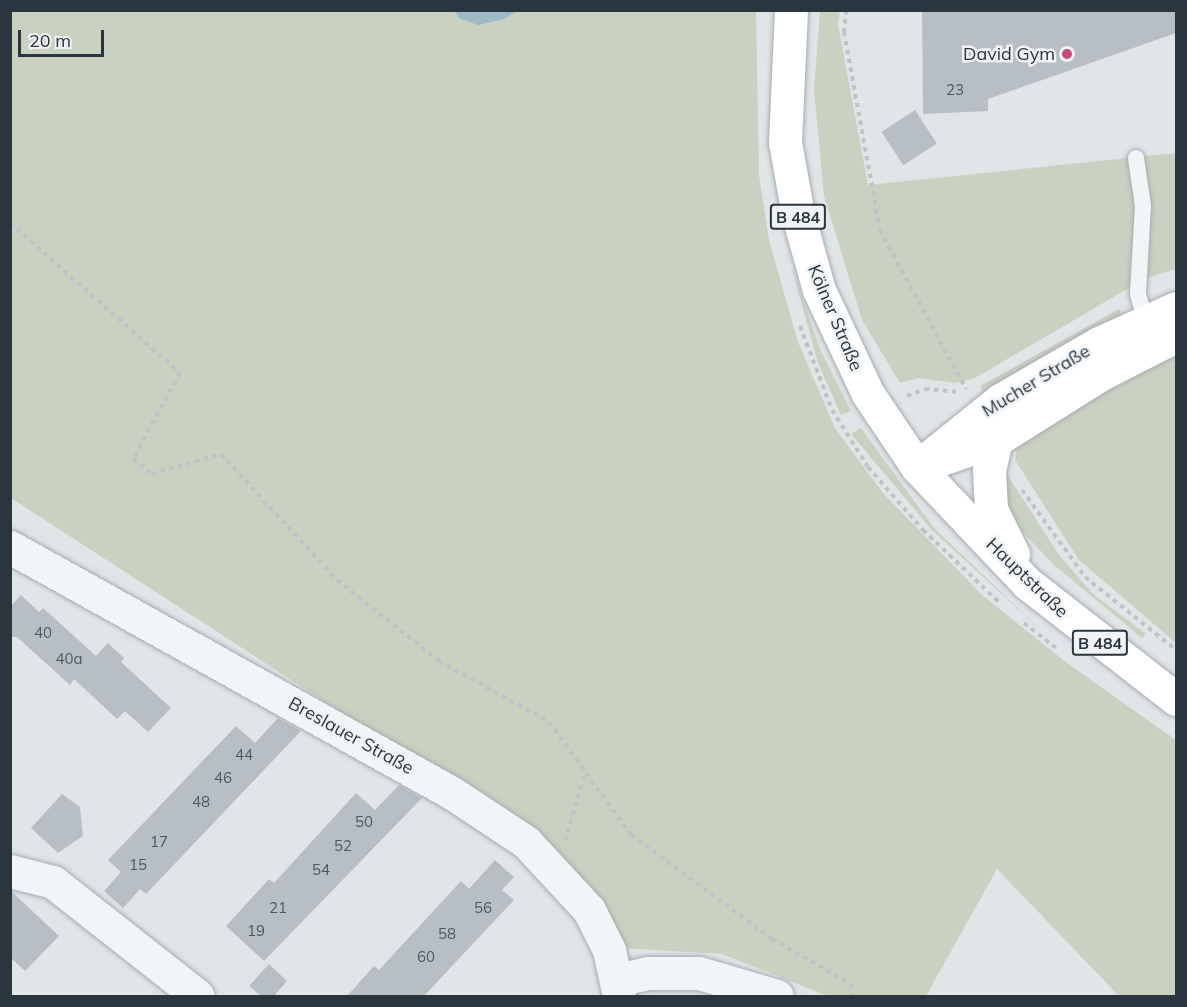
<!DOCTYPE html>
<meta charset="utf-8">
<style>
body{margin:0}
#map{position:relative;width:1187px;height:1007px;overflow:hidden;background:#e0e5e8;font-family:Mulish,sans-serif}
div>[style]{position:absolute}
.green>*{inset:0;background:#c9d2c1}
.water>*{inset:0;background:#9cbac7}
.building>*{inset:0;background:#b7bfc5;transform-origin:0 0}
.path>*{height:4px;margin-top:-2px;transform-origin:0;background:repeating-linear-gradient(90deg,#bec3c7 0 4.5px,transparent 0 9px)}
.roads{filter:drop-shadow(0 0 2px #a5adb2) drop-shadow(0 0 2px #a5adb2)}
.service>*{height:16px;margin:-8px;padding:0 8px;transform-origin:8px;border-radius:8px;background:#f2f5f7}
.minor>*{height:33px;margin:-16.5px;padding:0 16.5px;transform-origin:16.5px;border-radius:16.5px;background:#f2f5f7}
.secondary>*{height:33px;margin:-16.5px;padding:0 16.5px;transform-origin:16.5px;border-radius:16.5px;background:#fff}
.primary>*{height:33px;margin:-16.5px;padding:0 16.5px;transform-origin:16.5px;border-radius:16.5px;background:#fff}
.dots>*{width:16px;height:16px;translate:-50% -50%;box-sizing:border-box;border:3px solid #eff3f6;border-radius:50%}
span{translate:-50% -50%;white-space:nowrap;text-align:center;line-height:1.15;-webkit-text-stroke:5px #eff3f6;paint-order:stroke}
.number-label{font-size:15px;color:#4c5860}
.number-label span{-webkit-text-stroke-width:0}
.shield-label span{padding:2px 4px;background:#eff3f6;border:2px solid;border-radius:4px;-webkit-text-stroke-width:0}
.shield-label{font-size:16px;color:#29363f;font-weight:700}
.poi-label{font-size:18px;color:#29363f}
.right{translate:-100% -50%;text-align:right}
.street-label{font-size:18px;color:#29363f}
.frame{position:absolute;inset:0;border:12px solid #29363f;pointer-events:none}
.scale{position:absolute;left:18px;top:30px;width:86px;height:27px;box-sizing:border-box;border:3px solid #29363f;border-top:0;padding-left:8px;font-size:18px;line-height:21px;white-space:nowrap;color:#29363f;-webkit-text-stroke:4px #eff3f6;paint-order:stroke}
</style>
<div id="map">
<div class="green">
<i style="clip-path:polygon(455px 10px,459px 18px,504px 19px,518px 11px,756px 11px,759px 175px,769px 240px,798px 342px,835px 428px,883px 493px,982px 595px,1067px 663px,1176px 740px,1176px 996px,1119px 996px,997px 869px,926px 996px,828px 996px,722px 954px,621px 948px,595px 898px,359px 724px,11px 498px,10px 11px)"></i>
<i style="clip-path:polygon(820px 11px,840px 11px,838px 24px,868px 185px,1176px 153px,1176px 269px,1146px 278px,975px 378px,955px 383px,918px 378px,900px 383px,862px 320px,824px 196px,814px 90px)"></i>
<i style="clip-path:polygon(792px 268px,820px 349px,851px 411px,841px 415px,818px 363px)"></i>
<i style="clip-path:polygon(1119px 309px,1122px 315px,984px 394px,980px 386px)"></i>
<i style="clip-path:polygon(1176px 352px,1176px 643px,1079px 560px,1015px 460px,1017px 448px,1056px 417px)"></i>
<i style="clip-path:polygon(861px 428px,934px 528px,1042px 631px,932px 530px,851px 434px)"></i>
<i style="clip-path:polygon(1003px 468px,1059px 555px,1093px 594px,1146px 634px,1142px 638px,1054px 565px,1014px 523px,1005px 510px)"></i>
</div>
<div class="water">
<i style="clip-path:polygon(455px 11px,518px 11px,504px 19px,478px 25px,459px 18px)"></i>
</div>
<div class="building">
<i style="clip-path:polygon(922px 10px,1176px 10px,1176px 33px,988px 99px,988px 111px,923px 114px)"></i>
<i style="left:915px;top:110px;width:40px;height:40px;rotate:57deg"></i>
<i style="clip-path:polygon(21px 595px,39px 612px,43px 608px,96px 656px,108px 643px,124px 658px,121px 662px,171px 708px,148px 732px,125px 711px,117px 719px,74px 679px,70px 685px,17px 637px,10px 637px,10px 607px)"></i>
<i style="clip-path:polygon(278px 718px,301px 731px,146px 894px,140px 889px,123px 908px,104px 891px,121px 872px,108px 860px,236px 726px,255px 743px)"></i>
<i style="clip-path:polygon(399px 785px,422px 798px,264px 961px,226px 926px,269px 879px,274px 883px,356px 793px,375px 810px)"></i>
<i style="clip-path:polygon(62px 794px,80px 807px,83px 836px,58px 853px,31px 828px)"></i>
<i style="clip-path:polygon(495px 860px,514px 877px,502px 890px,514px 900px,424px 996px,347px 996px,374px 966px,379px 970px,461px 881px,469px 889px)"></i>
<i style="clip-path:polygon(10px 890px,59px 936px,25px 971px,10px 957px)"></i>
<i style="clip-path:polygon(269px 964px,287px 981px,274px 996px,261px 996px,249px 986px)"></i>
</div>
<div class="path">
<i style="left:846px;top:10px;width:22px;rotate:95deg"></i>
<i style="left:844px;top:32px;width:201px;rotate:79.7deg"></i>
<i style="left:880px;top:230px;width:181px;rotate:61.6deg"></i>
<i style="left:10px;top:223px;width:227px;rotate:41.4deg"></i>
<i style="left:180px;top:373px;width:98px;rotate:118.7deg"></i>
<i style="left:133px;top:459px;width:24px;rotate:38deg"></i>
<i style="left:152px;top:474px;width:72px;rotate:-16.2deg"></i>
<i style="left:221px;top:454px;width:171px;rotate:47.4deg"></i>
<i style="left:337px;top:580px;width:130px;rotate:38.5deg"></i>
<i style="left:439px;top:661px;width:126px;rotate:29deg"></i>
<i style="left:549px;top:722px;width:140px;rotate:54deg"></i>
<i style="left:631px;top:835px;width:175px;rotate:36.4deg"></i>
<i style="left:772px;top:939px;width:91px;rotate:29.7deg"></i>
<i style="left:851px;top:984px;width:12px;rotate:81deg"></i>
<i style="left:800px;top:326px;width:90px;rotate:69.1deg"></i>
<i style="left:832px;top:410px;width:67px;rotate:57.7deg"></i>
<i style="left:868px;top:467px;width:84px;rotate:48.9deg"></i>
<i style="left:923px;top:530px;width:106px;rotate:43.5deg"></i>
<i style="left:907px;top:396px;width:19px;rotate:-21deg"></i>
<i style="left:925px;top:389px;width:36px;rotate:5deg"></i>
<i style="left:1022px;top:490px;width:107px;rotate:54.1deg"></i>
<i style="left:1085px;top:577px;width:117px;rotate:38.7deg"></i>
<i style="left:1024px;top:623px;width:41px;rotate:38deg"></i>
<i style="left:565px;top:841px;width:71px;rotate:-73.6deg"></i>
</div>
<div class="roads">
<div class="service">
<i style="left:1136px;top:158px;width:49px;rotate:81.7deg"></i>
<i style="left:1143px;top:206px;width:88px;rotate:93.3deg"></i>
<i style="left:1138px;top:294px;width:27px;rotate:75deg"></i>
</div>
<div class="minor">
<i style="left:10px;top:547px;width:506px;rotate:29.1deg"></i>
<i style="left:452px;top:793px;width:89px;rotate:33.5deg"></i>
<i style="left:526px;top:842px;width:93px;rotate:47.2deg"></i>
<i style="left:589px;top:910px;width:45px;rotate:63.4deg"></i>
<i style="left:609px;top:950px;width:47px;rotate:77.7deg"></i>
<i style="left:10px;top:871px;width:44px;rotate:14.3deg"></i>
<i style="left:53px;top:882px;width:184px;rotate:38.2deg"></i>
<i style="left:617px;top:980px;width:32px;rotate:-13deg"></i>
<i style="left:648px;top:973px;width:51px"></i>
<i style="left:699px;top:973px;width:81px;rotate:16.4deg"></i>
</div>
<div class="secondary">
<i style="left:933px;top:462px;width:67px;rotate:-19.2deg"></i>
<i style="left:996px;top:440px;width:126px;rotate:-32.1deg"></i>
<i style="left:1103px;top:373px;width:82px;rotate:-26.9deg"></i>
<i style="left:917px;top:467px;width:107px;rotate:-38.9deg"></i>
<i style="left:1000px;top:400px;width:114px;rotate:-29.9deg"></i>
<i style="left:1099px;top:343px;width:85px;rotate:-24.4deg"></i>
</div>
<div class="primary">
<i style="left:791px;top:10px;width:132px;rotate:92.6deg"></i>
<i style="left:785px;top:142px;width:74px;rotate:79.9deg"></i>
<i style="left:798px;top:215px;width:78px;rotate:74.4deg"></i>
<i style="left:819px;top:290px;width:115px;rotate:64.8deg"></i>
<i style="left:868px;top:394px;width:88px;rotate:56.1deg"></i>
<i style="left:917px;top:467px;width:160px;rotate:46.5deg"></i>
<i style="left:1027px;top:583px;width:189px;rotate:37.9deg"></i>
<i style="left:996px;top:440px;width:31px;rotate:103deg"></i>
<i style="left:989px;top:470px;width:39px;rotate:87deg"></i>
<i style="left:991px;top:509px;width:50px;rotate:63.9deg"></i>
</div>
</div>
<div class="dots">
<i style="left:1067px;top:54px;background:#c84979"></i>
</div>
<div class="number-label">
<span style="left:955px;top:90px">23</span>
<span style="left:43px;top:633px">40</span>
<span style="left:69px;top:659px">40a</span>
<span style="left:244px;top:755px">44</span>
<span style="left:223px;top:778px">46</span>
<span style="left:201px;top:802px">48</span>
<span style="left:364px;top:822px">50</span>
<span style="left:159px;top:842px">17</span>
<span style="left:343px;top:846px">52</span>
<span style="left:138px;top:865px">15</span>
<span style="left:321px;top:870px">54</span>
<span style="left:278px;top:908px">21</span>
<span style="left:483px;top:908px">56</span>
<span style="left:256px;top:931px">19</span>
<span style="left:447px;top:934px">58</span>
<span style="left:426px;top:957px">60</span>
</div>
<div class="shield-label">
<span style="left:798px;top:217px">B 484</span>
<span style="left:1100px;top:643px">B 484</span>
</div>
<div class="poi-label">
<span class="right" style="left:1055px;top:54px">David Gym</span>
</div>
<div class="street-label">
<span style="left:835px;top:318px;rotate:67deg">Kölner Straße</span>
<span style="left:1036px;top:381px;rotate:-31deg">Mucher Straße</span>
<span style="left:1027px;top:578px;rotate:44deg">Hauptstraße</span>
<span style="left:351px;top:736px;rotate:29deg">Breslauer Straße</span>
</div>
<div class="frame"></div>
<div class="scale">20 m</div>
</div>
